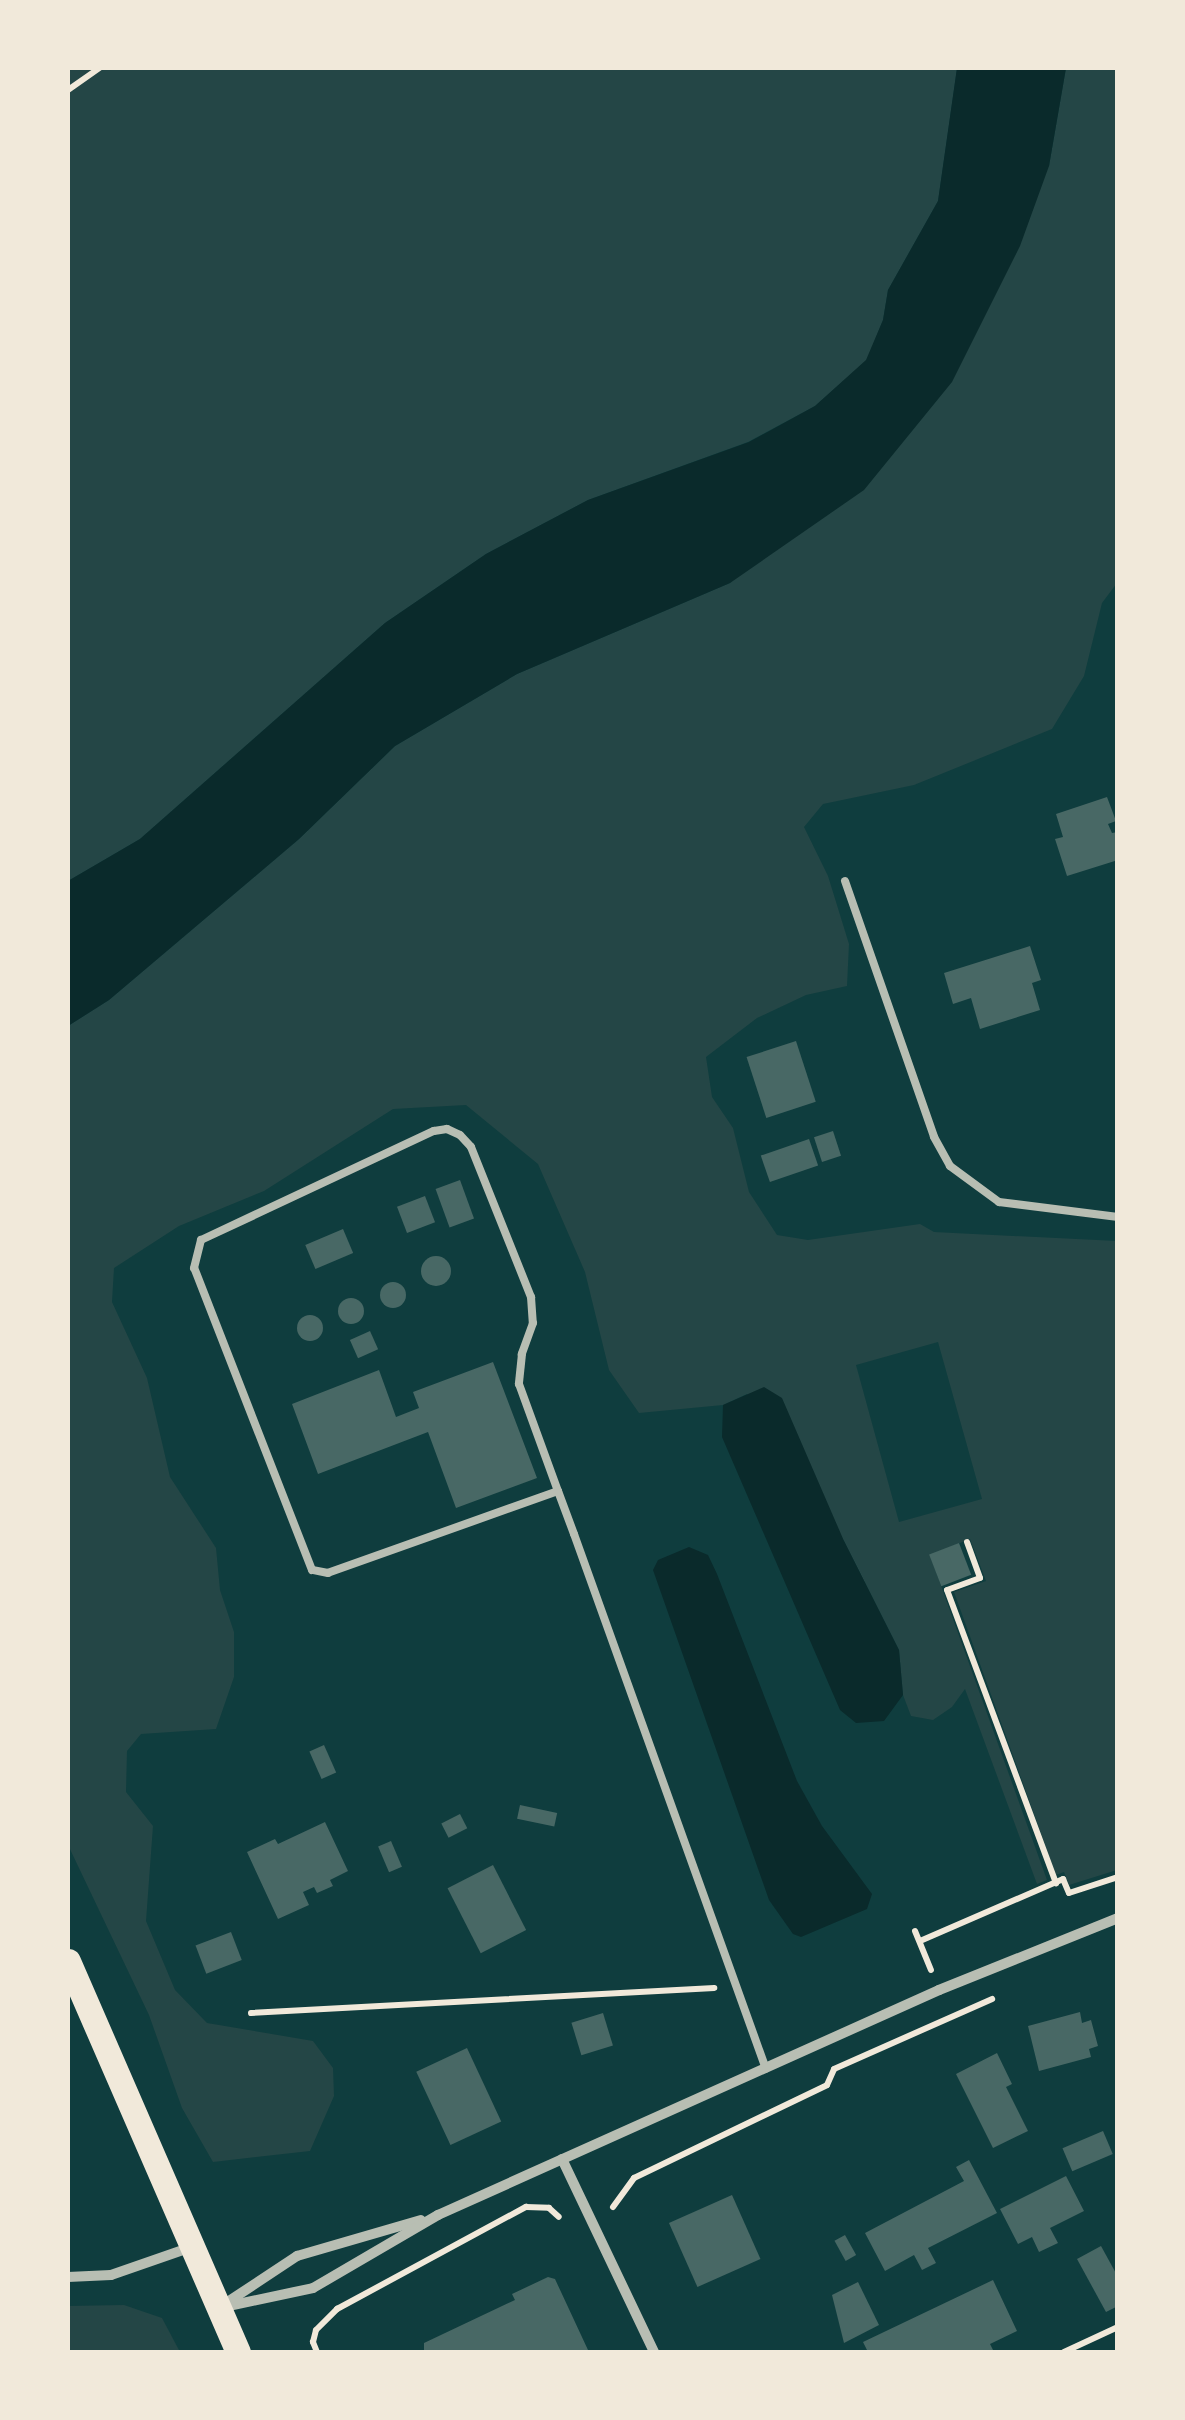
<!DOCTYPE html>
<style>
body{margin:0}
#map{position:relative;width:1185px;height:2420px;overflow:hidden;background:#0f3d3e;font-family:"Public Sans",sans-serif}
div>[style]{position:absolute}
.green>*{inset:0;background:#244646}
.water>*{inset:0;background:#0a2a2b}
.building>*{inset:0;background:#486865;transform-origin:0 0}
.round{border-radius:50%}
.path>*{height:6px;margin:-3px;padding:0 3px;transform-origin:3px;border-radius:3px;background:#f1e9da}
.service>*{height:8px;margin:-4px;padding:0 4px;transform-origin:4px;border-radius:4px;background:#b8beb3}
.minor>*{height:10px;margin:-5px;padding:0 5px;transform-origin:5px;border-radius:5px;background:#b8beb3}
.primary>*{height:25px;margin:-12.5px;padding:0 12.5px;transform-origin:12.5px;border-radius:12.5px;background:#f1e9da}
span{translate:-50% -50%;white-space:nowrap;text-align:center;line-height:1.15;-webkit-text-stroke:8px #f1e9da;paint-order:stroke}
.frame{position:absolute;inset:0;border:70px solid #f1e9da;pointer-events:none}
</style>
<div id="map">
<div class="green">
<i style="clip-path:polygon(68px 68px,957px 68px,938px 201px,888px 290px,883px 320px,867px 360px,815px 406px,748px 442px,588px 500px,486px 554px,385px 623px,140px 839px,68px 881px)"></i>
<i style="clip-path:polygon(evenodd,1066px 68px,1117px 68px,1117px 583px,1102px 603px,1084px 676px,1052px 729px,914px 785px,823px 804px,804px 827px,828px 876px,849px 944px,847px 986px,806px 995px,757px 1018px,706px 1057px,712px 1097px,733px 1128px,749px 1192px,777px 1235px,808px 1240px,920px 1224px,934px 1232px,1117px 1241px,1117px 1870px,1069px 1885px,1064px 1872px,1056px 1875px,954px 1592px,986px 1581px,970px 1539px,930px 1555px,1047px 1880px,1037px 1884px,965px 1689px,952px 1707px,933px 1720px,911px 1716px,903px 1695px,899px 1650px,844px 1541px,747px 1394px,723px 1405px,639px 1413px,609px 1370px,585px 1272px,538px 1164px,466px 1105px,393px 1109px,264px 1191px,179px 1226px,114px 1268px,112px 1302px,147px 1378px,170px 1477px,216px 1548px,220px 1590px,234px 1632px,234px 1677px,216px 1729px,141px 1734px,127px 1751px,126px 1792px,153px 1826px,146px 1921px,175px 1990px,207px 2023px,313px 2041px,333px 2068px,334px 2096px,310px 2151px,213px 2162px,182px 2108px,149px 2015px,68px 1845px,68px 1026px,109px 1000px,299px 839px,395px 746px,517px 674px,730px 583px,1049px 166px,1066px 68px,938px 1342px,982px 1499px,899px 1522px,856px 1365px,938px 1342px)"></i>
<i style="clip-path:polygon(124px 2305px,162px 2318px,180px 2352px,68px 2352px,68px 2306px)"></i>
</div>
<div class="water">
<i style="clip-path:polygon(957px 68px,1066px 68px,1049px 166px,1020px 246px,952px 382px,864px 490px,730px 583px,517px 674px,395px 746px,299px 839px,109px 1000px,68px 1026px,68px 881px,140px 839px,385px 623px,486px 554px,588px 500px,749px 442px,815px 406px,866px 360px,883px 320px,888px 290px,938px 201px)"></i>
<i style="clip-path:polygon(764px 1387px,782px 1398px,844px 1541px,899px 1650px,903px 1695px,884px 1721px,856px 1723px,840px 1710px,722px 1437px,723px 1405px)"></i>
<i style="clip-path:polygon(689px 1547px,708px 1555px,717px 1574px,797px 1781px,822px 1826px,872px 1894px,867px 1909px,801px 1937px,793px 1934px,769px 1900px,653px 1570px,658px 1560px)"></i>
</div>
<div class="building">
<i style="clip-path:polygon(1107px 797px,1116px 821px,1108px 824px,1112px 833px,1118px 832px,1118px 860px,1067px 876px,1055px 839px,1063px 837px,1056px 814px)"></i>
<i style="clip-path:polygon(1030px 946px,1041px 980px,1032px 983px,1040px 1010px,980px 1029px,971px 998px,953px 1004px,944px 973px)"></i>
<i style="left:796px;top:1041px;width:64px;height:52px;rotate:72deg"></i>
<i style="left:833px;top:1131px;width:26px;height:20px;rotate:72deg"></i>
<i style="left:809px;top:1139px;width:28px;height:51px;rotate:71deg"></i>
<i style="left:460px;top:1180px;width:41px;height:26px;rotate:70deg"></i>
<i style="left:425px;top:1196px;width:28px;height:30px;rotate:69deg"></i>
<i style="left:343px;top:1229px;width:26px;height:41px;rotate:67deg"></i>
<i class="round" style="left:421px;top:1256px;width:30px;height:30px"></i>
<i class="round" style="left:380px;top:1282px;width:26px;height:26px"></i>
<i class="round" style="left:338px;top:1298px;width:26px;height:26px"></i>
<i class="round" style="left:297px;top:1315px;width:26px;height:26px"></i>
<i style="left:370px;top:1331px;width:20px;height:22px;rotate:66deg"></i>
<i style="clip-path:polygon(493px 1362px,537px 1478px,456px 1508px,428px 1432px,318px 1474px,292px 1404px,379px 1370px,396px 1417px,419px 1408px,413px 1392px)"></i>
<i style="left:959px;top:1543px;width:34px;height:32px;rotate:69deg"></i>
<i style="left:324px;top:1745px;width:30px;height:16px;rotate:66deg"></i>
<i style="left:520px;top:1805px;width:38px;height:14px;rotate:12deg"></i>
<i style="left:460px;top:1814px;width:16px;height:21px;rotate:63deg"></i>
<i style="clip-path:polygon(325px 1822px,348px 1871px,330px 1880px,333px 1886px,317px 1893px,314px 1887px,303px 1892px,309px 1905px,278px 1919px,247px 1852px,275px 1839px,278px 1844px)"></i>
<i style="left:391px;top:1841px;width:28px;height:14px;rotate:67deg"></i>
<i style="left:493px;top:1865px;width:73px;height:51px;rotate:63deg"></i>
<i style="left:231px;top:1932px;width:30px;height:38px;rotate:69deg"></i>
<i style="clip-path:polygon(1080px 2012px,1082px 2023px,1091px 2020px,1098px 2046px,1089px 2049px,1091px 2057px,1039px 2071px,1028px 2026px)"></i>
<i style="left:603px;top:2013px;width:34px;height:33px;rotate:73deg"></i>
<i style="left:467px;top:2048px;width:81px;height:56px;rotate:65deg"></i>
<i style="clip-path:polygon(997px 2053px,1012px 2084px,1006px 2087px,1028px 2131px,993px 2148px,956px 2074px)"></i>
<i style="left:1103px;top:2131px;width:25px;height:44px;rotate:67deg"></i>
<i style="clip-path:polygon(969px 2160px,997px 2213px,928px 2248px,936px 2263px,922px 2270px,914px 2255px,885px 2271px,865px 2233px,964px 2181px,956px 2167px)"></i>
<i style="clip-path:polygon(1066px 2176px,1084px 2211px,1050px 2228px,1058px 2243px,1039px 2252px,1032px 2237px,1018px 2244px,1000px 2209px)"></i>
<i style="left:732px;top:2195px;width:70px;height:69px;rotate:66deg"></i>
<i style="left:845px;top:2235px;width:23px;height:12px;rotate:61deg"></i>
<i style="clip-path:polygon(1101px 2246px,1118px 2277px,1118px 2306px,1106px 2312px,1077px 2259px)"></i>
<i style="clip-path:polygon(548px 2277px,555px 2279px,588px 2350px,424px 2352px,424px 2343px,515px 2300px,512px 2294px)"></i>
<i style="clip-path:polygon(993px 2280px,1017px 2331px,990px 2344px,994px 2352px,868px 2352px,863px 2342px)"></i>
<i style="clip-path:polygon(858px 2282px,879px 2325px,844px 2343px,832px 2295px)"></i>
</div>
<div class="path">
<i style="left:68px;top:90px;width:39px;rotate:-35deg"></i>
<i style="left:967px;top:1542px;width:38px;rotate:70deg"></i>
<i style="left:980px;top:1578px;width:35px;rotate:160deg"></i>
<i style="left:947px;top:1590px;width:313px;rotate:69.6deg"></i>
<i style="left:915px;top:1931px;width:42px;rotate:67.7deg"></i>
<i style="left:920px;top:1941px;width:156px;rotate:-23.4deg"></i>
<i style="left:1063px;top:1879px;width:15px;rotate:67deg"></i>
<i style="left:1069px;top:1893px;width:52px;rotate:-18.1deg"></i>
<i style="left:251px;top:2013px;width:464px;rotate:-3.1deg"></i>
<i style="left:613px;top:2207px;width:36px;rotate:-54deg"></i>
<i style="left:634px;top:2178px;width:214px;rotate:-25.7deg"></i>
<i style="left:827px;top:2085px;width:17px;rotate:-66deg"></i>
<i style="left:834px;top:2069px;width:173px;rotate:-23.9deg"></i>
<i style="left:317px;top:2352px;width:11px;rotate:-112deg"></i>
<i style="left:313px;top:2342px;width:12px;rotate:-76deg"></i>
<i style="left:316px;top:2330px;width:30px;rotate:-45deg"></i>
<i style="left:337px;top:2309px;width:215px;rotate:-28.4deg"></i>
<i style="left:526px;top:2207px;width:23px;rotate:2deg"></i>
<i style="left:549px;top:2208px;width:13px;rotate:42deg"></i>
<i style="left:1064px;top:2352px;width:60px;rotate:-24.8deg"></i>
</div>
<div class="service">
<i style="left:845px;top:881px;width:271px;rotate:70.8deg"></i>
<i style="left:934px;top:1137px;width:33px;rotate:61deg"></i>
<i style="left:950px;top:1166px;width:61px;rotate:36.3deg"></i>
<i style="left:999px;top:1202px;width:120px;rotate:7.2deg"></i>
<i style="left:558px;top:1491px;width:244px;rotate:160.4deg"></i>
<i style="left:328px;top:1573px;width:16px;rotate:-169deg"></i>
<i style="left:312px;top:1570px;width:324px;rotate:-111.3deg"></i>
<i style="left:194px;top:1268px;width:29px;rotate:-76deg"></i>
<i style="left:201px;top:1240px;width:257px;rotate:-25.1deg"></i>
<i style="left:434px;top:1131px;width:13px;rotate:-9deg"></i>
<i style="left:447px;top:1129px;width:14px;rotate:25deg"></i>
<i style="left:460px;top:1135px;width:16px;rotate:47deg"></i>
<i style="left:471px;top:1147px;width:162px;rotate:68.2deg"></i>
<i style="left:531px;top:1297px;width:26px;rotate:86deg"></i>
<i style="left:533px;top:1323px;width:33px;rotate:110deg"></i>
<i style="left:522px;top:1354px;width:30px;rotate:96deg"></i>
<i style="left:519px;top:1384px;width:114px;rotate:70deg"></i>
<i style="left:558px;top:1491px;width:46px;rotate:69.6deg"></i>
<i style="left:574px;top:1534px;width:568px;rotate:70.26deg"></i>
</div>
<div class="minor">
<i style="left:562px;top:2159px;width:214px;rotate:64.5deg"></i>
<i style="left:68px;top:2277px;width:43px;rotate:-2.7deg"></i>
<i style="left:111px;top:2275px;width:83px;rotate:-19.1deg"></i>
<i style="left:223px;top:2305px;width:89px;rotate:-33.5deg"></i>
<i style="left:297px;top:2256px;width:129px;rotate:-16.2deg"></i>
<i style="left:219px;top:2308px;width:96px;rotate:-12deg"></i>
<i style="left:313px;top:2288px;width:145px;rotate:-30.3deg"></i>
<i style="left:438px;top:2215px;width:549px;rotate:-24.18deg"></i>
<i style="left:939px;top:1990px;width:193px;rotate:-21.9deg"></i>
</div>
<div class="primary">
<i style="left:68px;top:1961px;width:426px;rotate:66.5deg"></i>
</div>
<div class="frame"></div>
</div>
